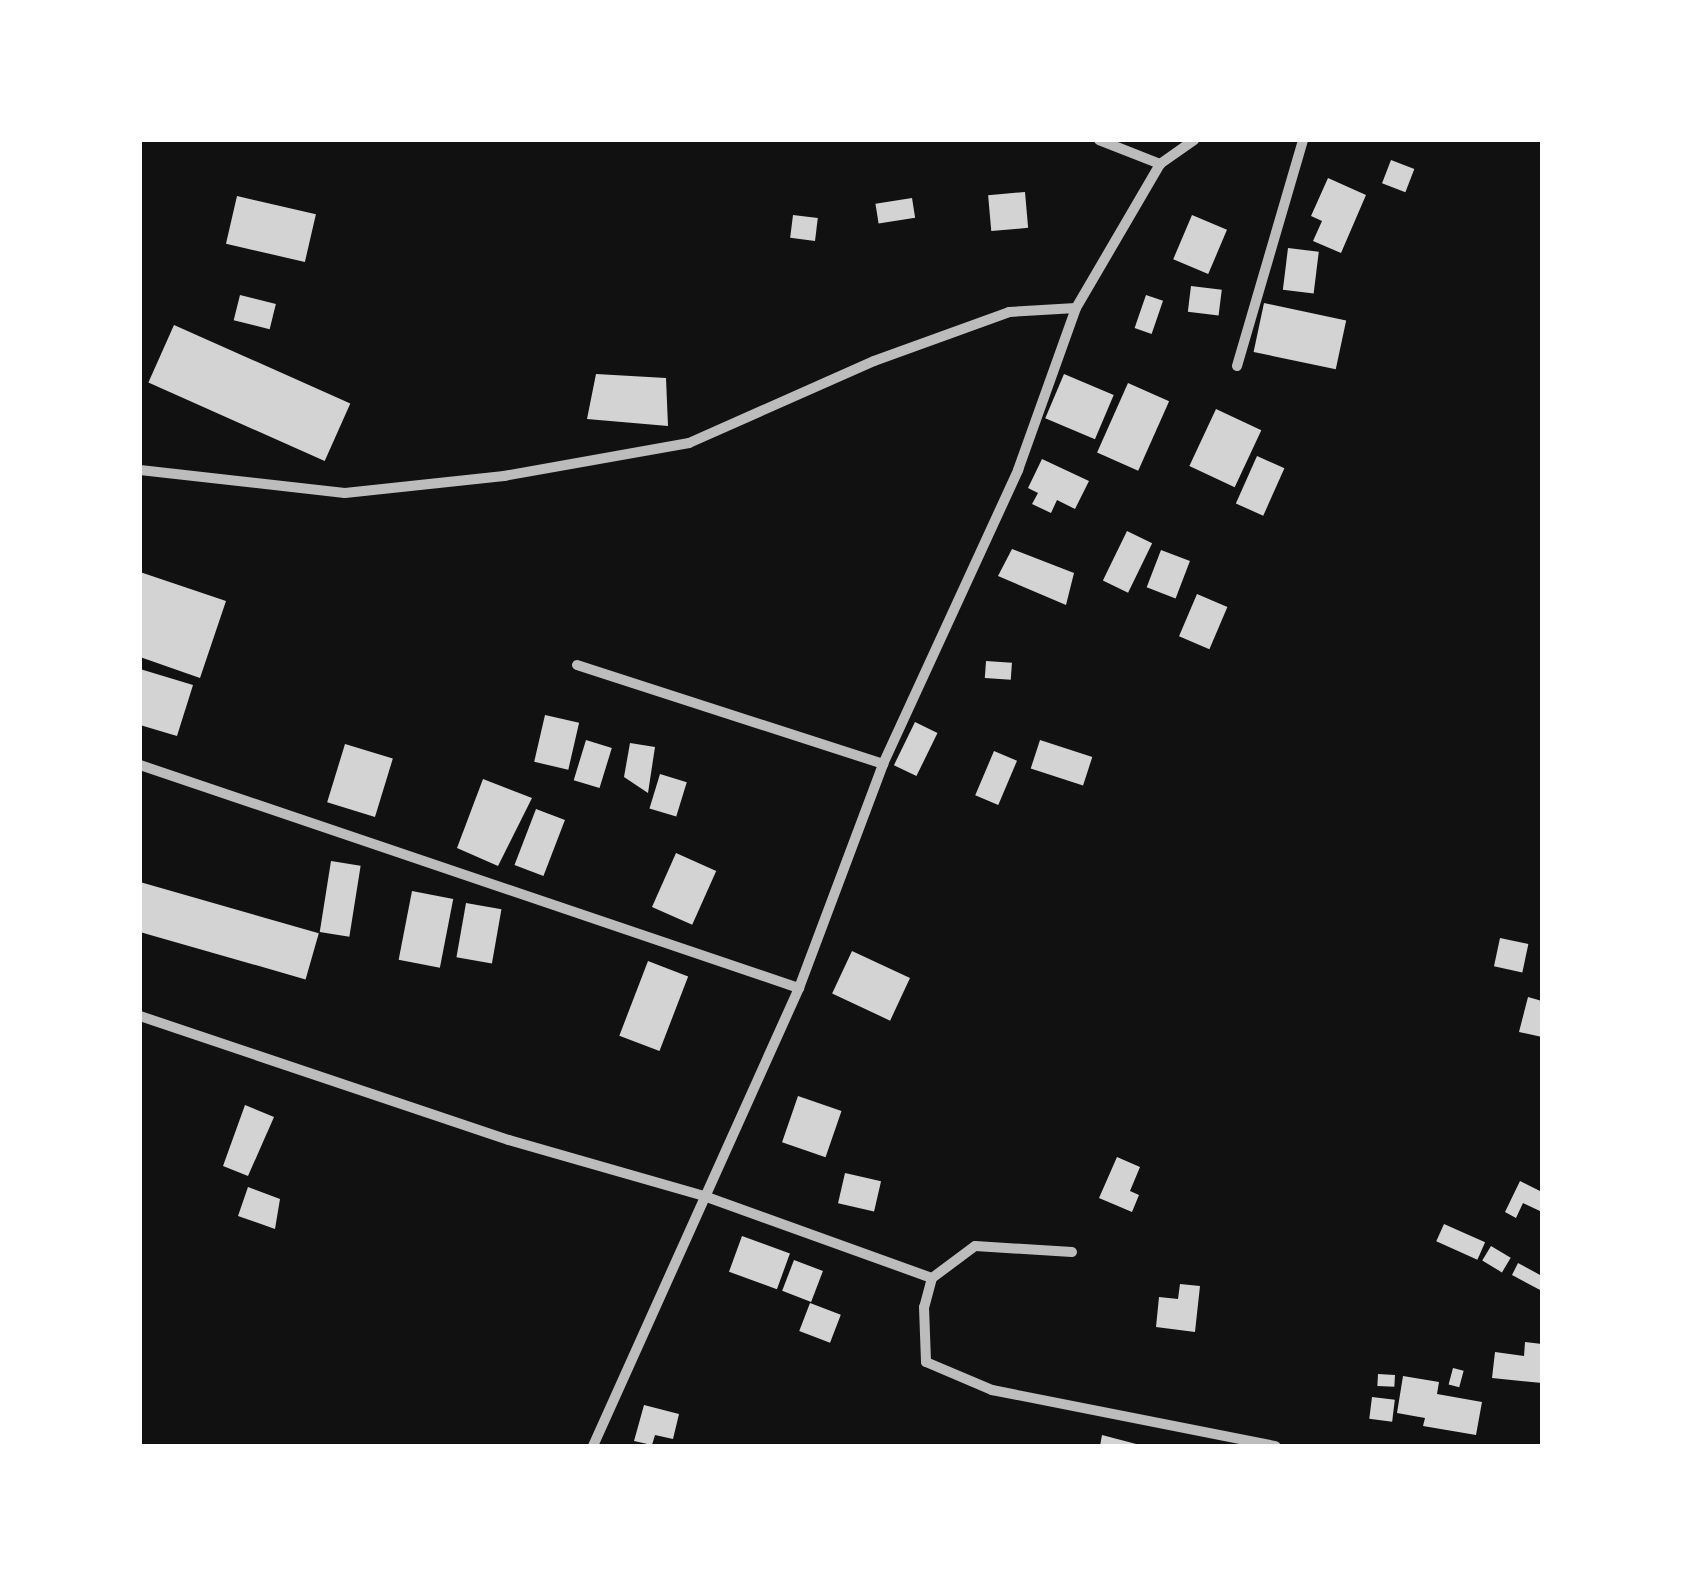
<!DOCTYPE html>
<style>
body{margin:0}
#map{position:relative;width:1682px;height:1586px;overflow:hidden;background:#111;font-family:"Work Sans",sans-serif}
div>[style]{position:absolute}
.building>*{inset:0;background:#d3d3d3;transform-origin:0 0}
.minor>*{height:10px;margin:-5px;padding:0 5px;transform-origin:5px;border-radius:5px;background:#bcbcbc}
span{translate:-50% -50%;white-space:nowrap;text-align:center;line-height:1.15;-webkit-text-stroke:10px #fff;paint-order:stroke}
.frame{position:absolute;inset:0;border:142px solid #fff;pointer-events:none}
</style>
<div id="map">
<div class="building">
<i style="left:1391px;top:160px;width:25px;height:25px;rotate:21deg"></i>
<i style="clip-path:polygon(1328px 178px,1366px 195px,1341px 253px,1313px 241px,1322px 221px,1311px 216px)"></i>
<i style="left:1025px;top:192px;width:36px;height:37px;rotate:85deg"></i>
<i style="left:237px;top:196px;width:81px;height:49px;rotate:13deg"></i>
<i style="left:912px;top:198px;width:20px;height:37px;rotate:81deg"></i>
<i style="left:793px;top:215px;width:25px;height:23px;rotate:7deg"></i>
<i style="left:1192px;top:215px;width:38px;height:48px;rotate:23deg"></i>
<i style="left:1288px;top:248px;width:31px;height:42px;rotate:7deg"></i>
<i style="left:1191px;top:286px;width:31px;height:26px;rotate:7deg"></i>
<i style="left:240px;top:295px;width:37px;height:26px;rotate:14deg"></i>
<i style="left:1146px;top:295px;width:18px;height:35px;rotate:19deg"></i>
<i style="left:1264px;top:303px;width:84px;height:50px;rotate:12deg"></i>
<i style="left:174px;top:325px;width:193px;height:63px;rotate:24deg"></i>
<i style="clip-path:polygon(596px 374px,666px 378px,668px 426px,587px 419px)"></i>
<i style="left:1064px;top:374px;width:54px;height:48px;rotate:23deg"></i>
<i style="left:1128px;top:383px;width:45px;height:76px;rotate:24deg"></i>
<i style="left:1216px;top:409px;width:50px;height:63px;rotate:25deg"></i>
<i style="left:1257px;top:456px;width:30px;height:52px;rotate:24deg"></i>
<i style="clip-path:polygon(1042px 459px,1089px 481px,1075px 509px,1057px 500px,1051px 513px,1032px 504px,1038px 493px,1028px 488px)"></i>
<i style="left:1127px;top:531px;width:28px;height:55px;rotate:26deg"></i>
<i style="clip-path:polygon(1012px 549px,1074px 573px,1066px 605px,998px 576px)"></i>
<i style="left:1161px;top:550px;width:31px;height:40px;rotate:21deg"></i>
<i style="clip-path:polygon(140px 572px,226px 601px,200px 678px,140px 657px)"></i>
<i style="left:1197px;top:594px;width:33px;height:46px;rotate:23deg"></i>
<i style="left:986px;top:661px;width:26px;height:17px;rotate:4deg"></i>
<i style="clip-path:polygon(140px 669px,193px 685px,177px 736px,140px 725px)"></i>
<i style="left:545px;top:715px;width:35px;height:48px;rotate:13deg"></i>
<i style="left:915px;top:722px;width:25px;height:48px;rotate:26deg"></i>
<i style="left:586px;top:740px;width:27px;height:42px;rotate:17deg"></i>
<i style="left:1040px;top:740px;width:55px;height:30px;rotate:18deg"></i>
<i style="clip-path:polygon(630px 743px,655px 747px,648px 793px,624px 777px)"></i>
<i style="left:345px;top:744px;width:50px;height:61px;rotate:17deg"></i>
<i style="left:994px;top:751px;width:25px;height:48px;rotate:23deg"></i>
<i style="left:660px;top:774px;width:28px;height:36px;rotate:17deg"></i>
<i style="clip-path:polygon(483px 779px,532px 798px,498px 866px,457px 848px)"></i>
<i style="left:536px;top:809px;width:31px;height:60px;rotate:21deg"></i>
<i style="left:676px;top:853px;width:44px;height:59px;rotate:24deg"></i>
<i style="left:331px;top:861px;width:30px;height:72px;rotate:9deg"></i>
<i style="left:140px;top:882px;width:186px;height:48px;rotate:16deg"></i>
<i style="left:412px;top:891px;width:42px;height:70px;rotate:11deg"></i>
<i style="left:466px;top:903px;width:36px;height:55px;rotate:10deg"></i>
<i style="left:1500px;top:938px;width:29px;height:29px;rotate:12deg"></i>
<i style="left:852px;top:951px;width:64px;height:47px;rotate:25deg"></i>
<i style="left:648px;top:961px;width:43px;height:80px;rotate:21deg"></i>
<i style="clip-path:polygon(1528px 997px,1542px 1001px,1542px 1037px,1519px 1032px)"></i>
<i style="left:798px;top:1096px;width:46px;height:49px;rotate:19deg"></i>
<i style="clip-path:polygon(245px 1105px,274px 1117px,248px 1176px,223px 1166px)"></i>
<i style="clip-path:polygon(1117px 1157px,1140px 1167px,1130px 1191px,1139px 1195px,1132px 1212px,1099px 1198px)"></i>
<i style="left:845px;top:1173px;width:37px;height:31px;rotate:13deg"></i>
<i style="clip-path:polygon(1520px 1181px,1542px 1192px,1542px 1212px,1523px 1203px,1516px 1218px,1505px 1212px)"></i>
<i style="clip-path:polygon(248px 1187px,280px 1199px,275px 1229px,238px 1216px)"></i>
<i style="left:1444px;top:1224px;width:45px;height:19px;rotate:24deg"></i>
<i style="left:742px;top:1236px;width:51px;height:38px;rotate:20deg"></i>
<i style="left:1491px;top:1246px;width:23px;height:17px;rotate:31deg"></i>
<i style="left:794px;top:1260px;width:31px;height:33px;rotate:21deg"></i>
<i style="clip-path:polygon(1518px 1263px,1542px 1276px,1542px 1291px,1512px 1275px)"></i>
<i style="clip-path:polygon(1180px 1284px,1200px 1286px,1195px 1332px,1156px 1327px,1159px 1297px,1178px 1299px)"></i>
<i style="left:810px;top:1303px;width:33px;height:30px;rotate:21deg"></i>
<i style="clip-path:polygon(1525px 1342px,1542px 1344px,1542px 1383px,1492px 1378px,1495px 1352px,1524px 1356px)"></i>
<i style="left:1453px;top:1368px;width:11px;height:17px;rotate:15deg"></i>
<i style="left:1378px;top:1374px;width:17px;height:12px;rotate:3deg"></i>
<i style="clip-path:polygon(1403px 1376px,1439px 1382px,1437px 1394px,1482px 1402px,1476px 1435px,1423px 1426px,1425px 1418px,1397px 1413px)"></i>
<i style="left:1372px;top:1397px;width:23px;height:22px;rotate:7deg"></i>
<i style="clip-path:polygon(644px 1405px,679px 1414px,673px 1439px,655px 1435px,652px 1445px,634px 1441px)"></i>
<i style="clip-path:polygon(1102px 1435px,1140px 1445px,1140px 1446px,1100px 1446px)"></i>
</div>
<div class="minor">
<i style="left:1099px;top:140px;width:66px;rotate:21.5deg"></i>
<i style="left:1237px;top:366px;width:235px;rotate:-73.7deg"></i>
<i style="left:140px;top:470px;width:206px;rotate:6.4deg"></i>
<i style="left:345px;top:493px;width:160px;rotate:-6.1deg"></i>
<i style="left:504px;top:476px;width:188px;rotate:-10.1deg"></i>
<i style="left:689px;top:443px;width:202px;rotate:-23.9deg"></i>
<i style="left:874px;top:361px;width:144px;rotate:-19.9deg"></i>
<i style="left:1009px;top:312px;width:67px;rotate:-3.4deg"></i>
<i style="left:577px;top:665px;width:322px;rotate:17.9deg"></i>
<i style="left:140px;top:765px;width:696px;rotate:18.7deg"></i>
<i style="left:140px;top:1016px;width:389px;rotate:18.6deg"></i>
<i style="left:509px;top:1140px;width:203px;rotate:16deg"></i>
<i style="left:704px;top:1196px;width:242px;rotate:19.8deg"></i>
<i style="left:1072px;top:1252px;width:97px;rotate:-176.5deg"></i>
<i style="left:975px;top:1246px;width:54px;rotate:143.3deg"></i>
<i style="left:932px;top:1278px;width:30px;rotate:105deg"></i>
<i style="left:924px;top:1307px;width:55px;rotate:87.9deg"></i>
<i style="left:926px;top:1362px;width:72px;rotate:23deg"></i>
<i style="left:992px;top:1390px;width:289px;rotate:11.2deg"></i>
<i style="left:593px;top:1446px;width:502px;rotate:-65.78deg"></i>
<i style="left:799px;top:988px;width:239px;rotate:-69.4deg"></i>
<i style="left:883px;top:764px;width:324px;rotate:-65.3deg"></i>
<i style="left:1018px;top:470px;width:172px;rotate:-70.3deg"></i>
<i style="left:1076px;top:308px;width:167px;rotate:-59.7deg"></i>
<i style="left:1160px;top:164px;width:42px;rotate:-35.2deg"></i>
</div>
<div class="frame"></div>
</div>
